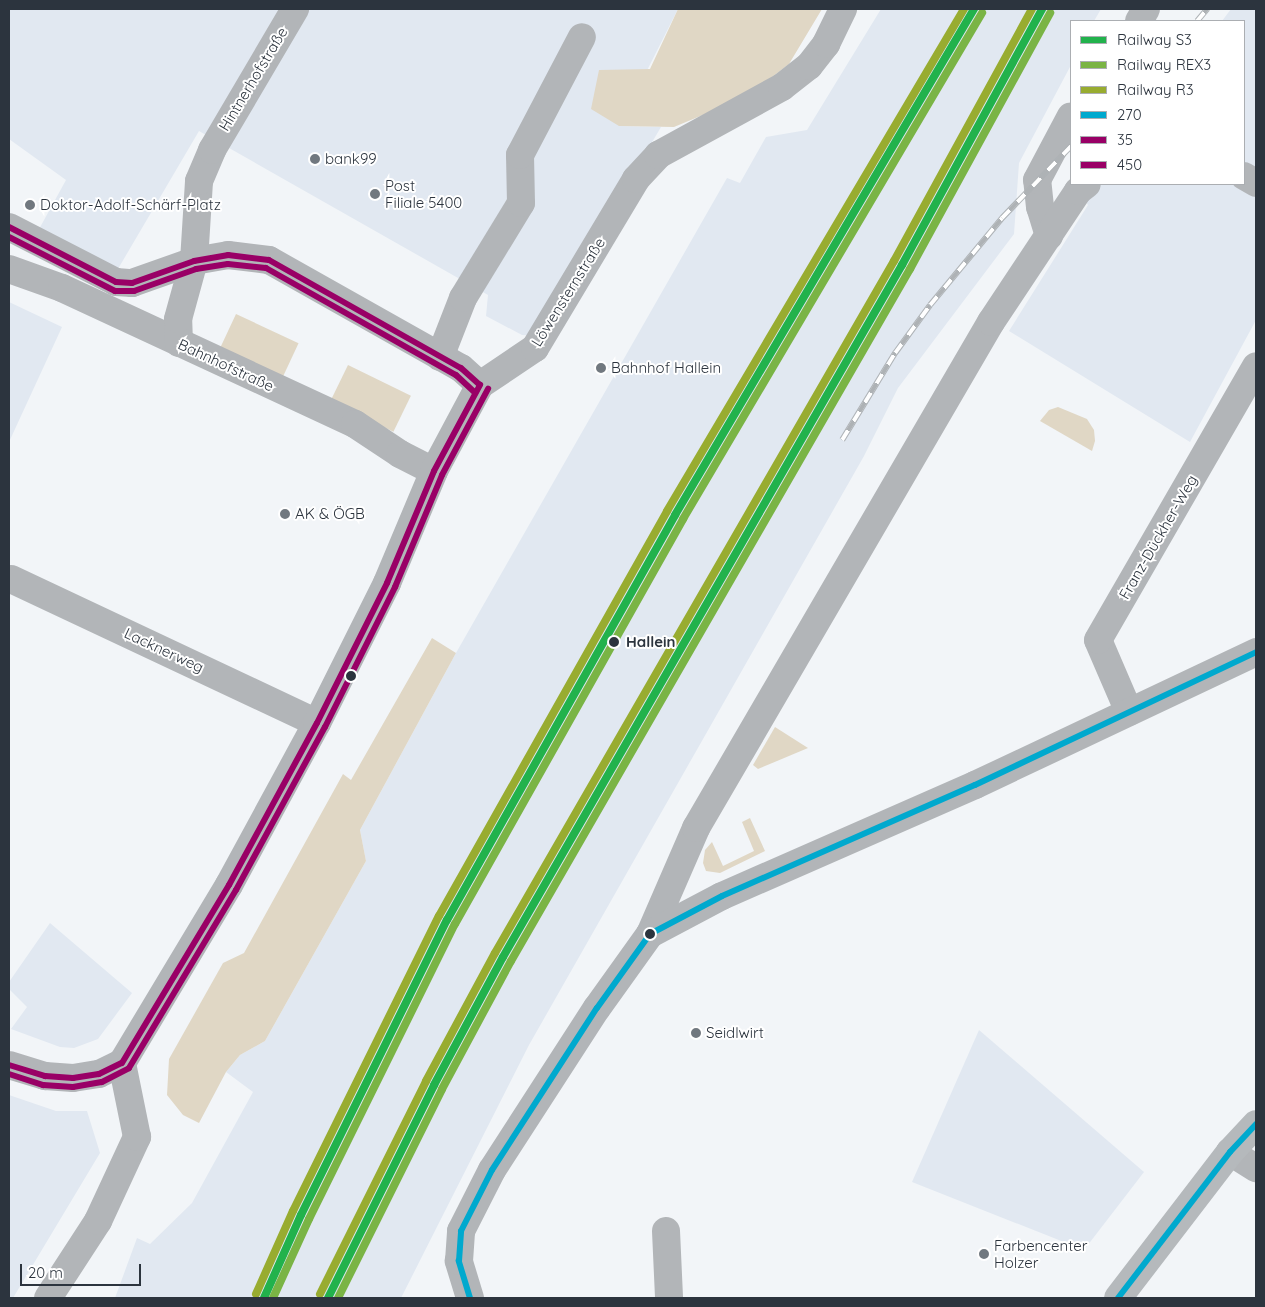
<!DOCTYPE html>
<meta charset="utf-8">
<style>
body{margin:0}
#map{position:relative;width:1265px;height:1307px;overflow:hidden;background:#f2f5f8;font-family:Quicksand,sans-serif}
div>[style]{position:absolute}
.built>*{inset:0;background:#e1e8f1}
.green>*{inset:0;background:#e0d7c5;transform-origin:0 0}
.minor>*{height:28px;margin:-14px;padding:0 14px;transform-origin:14px;border-radius:14px;background:#b2b5b8}
.major>*{height:28px;margin:-14px;padding:0 14px;transform-origin:14px;border-radius:14px;background:#b5b9bc}
.rail>*{height:5.5px;margin-top:-2.75px;transform-origin:0;background:repeating-linear-gradient(90deg,#fff 0 11px,#aeb2b5 0 22px);box-sizing:border-box;border-block:1px solid #aeb2b5}
.bus-1>*{height:6px;margin:-3px;padding:0 3px;transform-origin:3px;border-radius:3px;background:#00a9ce}
.bus-2>*{height:6px;margin:-3px;padding:0 3px;transform-origin:3px;border-radius:3px;background:#906}
.bus-3>*{height:6px;margin:-3px;padding:0 3px;transform-origin:3px;border-radius:3px;background:#906}
.rail-1>*{height:8px;margin:-4px;padding:0 4px;transform-origin:4px;border-radius:4px;background:#22b24c}
.rail-2>*{height:8px;margin:-4px;padding:0 4px;transform-origin:4px;border-radius:4px;background:#7ab445}
.rail-3>*{height:8px;margin:-4px;padding:0 4px;transform-origin:4px;border-radius:4px;background:#98ac30}
.dots>*{width:14px;height:14px;translate:-50% -50%;box-sizing:border-box;border:2px solid #fff;border-radius:50%}
span{translate:-50% -50%;white-space:nowrap;text-align:center;line-height:1.15;-webkit-text-stroke:4px #fff;paint-order:stroke}
.street-label{font-size:15px;color:#2c343e}
.poi-label{font-size:15px;color:#2c343e}
.left{translate:0 -50%;text-align:left}
.stop-label{font-size:15px;color:#2c343e;font-weight:700}
.frame{position:absolute;inset:0;border:10px solid #2c343e;pointer-events:none}
.legend{position:absolute;left:1070px;top:20px;width:175px;height:165px;box-sizing:border-box;background:#fff;border:1px solid #abaeb2;margin:0;padding:6px 9px;list-style:none;font-size:15px;color:#2c343e}
.legend li{display:flex;align-items:center;gap:10px;height:25px}
.legend b{width:25px;border:1px solid #abaeb2}
.scale{position:absolute;left:20px;top:1264px;width:121px;height:22px;box-sizing:border-box;border:2px solid #2c343e;border-top:0;padding-left:6px;font-size:15px;line-height:18px;white-space:nowrap;color:#2c343e;-webkit-text-stroke:4px #fff;paint-order:stroke}
</style>
<div id="map">
<div class="built">
<i style="clip-path:polygon(9px 9px,678px 9px,619px 126px,661px 127px,538px 336px,522px 335px,486px 316px,488px 295px,199px 131px,115px 274px,38px 231px,66px 180px,9px 139px)"></i>
<i style="clip-path:polygon(881px 9px,1101px 9px,1094px 21px,1071px 21px,1071px 65px,1019px 163px,1014px 234px,898px 388px,864px 456px,529px 1045px,401px 1298px,115px 1298px,137px 1238px,150px 1244px,192px 1203px,253px 1092px,226px 1072px,240px 1055px,265px 1041px,366px 861px,360px 830px,456px 653px,727px 178px,740px 183px,766px 137px,807px 130px)"></i>
<i style="clip-path:polygon(1231px 9px,1256px 9px,1256px 320px,1190px 442px,1009px 331px,1088px 205px,1073px 184px,1244px 184px,1244px 21px,1222px 21px)"></i>
<i style="clip-path:polygon(9px 302px,62px 327px,9px 442px)"></i>
<i style="clip-path:polygon(50px 923px,132px 993px,98px 1039px,74px 1048px,60px 1047px,11px 1029px,27px 1007px,9px 989px,9px 982px)"></i>
<i style="clip-path:polygon(979px 1030px,1144px 1172px,1084px 1250px,912px 1182px)"></i>
<i style="clip-path:polygon(9px 1095px,56px 1111px,87px 1111px,100px 1153px,13px 1298px,9px 1298px)"></i>
</div>
<div class="green">
<i style="clip-path:polygon(678px 9px,822px 9px,789px 64px,746px 97px,674px 127px,619px 126px,591px 109px,599px 70px,650px 69px)"></i>
<i style="left:236px;top:314px;width:69px;height:37px;rotate:25deg"></i>
<i style="left:348px;top:365px;width:70px;height:40px;rotate:26deg"></i>
<i style="clip-path:polygon(1058px 407px,1087px 419px,1094px 430px,1095px 441px,1092px 451px,1040px 421px,1049px 410px)"></i>
<i style="clip-path:polygon(432px 638px,456px 653px,360px 830px,366px 861px,265px 1041px,240px 1055px,226px 1072px,199px 1123px,183px 1115px,167px 1095px,169px 1059px,223px 963px,244px 953px,343px 774px,351px 780px)"></i>
<i style="clip-path:polygon(775px 727px,808px 748px,758px 769px,753px 765px)"></i>
<i style="clip-path:polygon(750px 818px,765px 851px,720px 873px,706px 871px,703px 863px,705px 850px,712px 842px,723px 866px,754px 851px,742px 822px)"></i>
</div>
<div class="minor">
<i style="left:1139px;top:21px;width:14px;rotate:-60deg"></i>
<i style="left:1244px;top:176px;width:14px;rotate:30deg"></i>
<i style="left:9px;top:227px;width:120px;rotate:27.2deg"></i>
<i style="left:116px;top:282px;width:16px;rotate:4deg"></i>
<i style="left:132px;top:283px;width:66px;rotate:-19.5deg"></i>
<i style="left:194px;top:261px;width:35px;rotate:-10deg"></i>
<i style="left:228px;top:255px;width:41px;rotate:7deg"></i>
<i style="left:269px;top:260px;width:220px;rotate:29.4deg"></i>
<i style="left:461px;top:368px;width:25px;rotate:42deg"></i>
<i style="left:1049px;top:236px;width:30px;rotate:-107deg"></i>
<i style="left:1040px;top:207px;width:27px;rotate:-96deg"></i>
<i style="left:1037px;top:180px;width:72px;rotate:-62deg"></i>
<i style="left:9px;top:269px;width:56px;rotate:19.7deg"></i>
<i style="left:62px;top:288px;width:323px;rotate:24.9deg"></i>
<i style="left:355px;top:424px;width:54px;rotate:33.7deg"></i>
<i style="left:400px;top:454px;width:38px;rotate:27deg"></i>
<i style="left:179px;top:343px;width:24px;rotate:-92deg"></i>
<i style="left:178px;top:319px;width:60px;rotate:-74.6deg"></i>
<i style="left:194px;top:261px;width:80px;rotate:-86.4deg"></i>
<i style="left:199px;top:181px;width:34px;rotate:-67deg"></i>
<i style="left:212px;top:150px;width:164px;rotate:-59.5deg"></i>
<i style="left:440px;top:357px;width:63px;rotate:-68.7deg"></i>
<i style="left:463px;top:298px;width:111px;rotate:-58.6deg"></i>
<i style="left:521px;top:203px;width:48px;rotate:-91.2deg"></i>
<i style="left:520px;top:155px;width:133px;rotate:-62.3deg"></i>
<i style="left:11px;top:579px;width:338px;rotate:25.2deg"></i>
<i style="left:1129px;top:712px;width:78px;rotate:-113.3deg"></i>
<i style="left:1098px;top:640px;width:316px;rotate:-60deg"></i>
<i style="left:650px;top:934px;width:116px;rotate:-66.5deg"></i>
<i style="left:696px;top:828px;width:586px;rotate:-59.76deg"></i>
<i style="left:991px;top:322px;width:157px;rotate:-56.4deg"></i>
<i style="left:1078px;top:191px;width:11px;rotate:-38deg"></i>
<i style="left:9px;top:1065px;width:38px;rotate:17deg"></i>
<i style="left:45px;top:1076px;width:28px;rotate:4deg"></i>
<i style="left:73px;top:1078px;width:26px;rotate:-9deg"></i>
<i style="left:99px;top:1074px;width:25px;rotate:-26deg"></i>
<i style="left:1230px;top:1152px;width:31px;rotate:32deg"></i>
<i style="left:666px;top:1231px;width:67px;rotate:87.4deg"></i>
<i style="left:48px;top:1298px;width:92px;rotate:-57deg"></i>
<i style="left:98px;top:1221px;width:93px;rotate:-65.1deg"></i>
<i style="left:137px;top:1137px;width:76px;rotate:-101.5deg"></i>
<i style="left:122px;top:1063px;width:208px;rotate:-59deg"></i>
<i style="left:229px;top:885px;width:184px;rotate:-61.5deg"></i>
<i style="left:317px;top:723px;width:157px;rotate:-63.4deg"></i>
<i style="left:387px;top:583px;width:121px;rotate:-67.2deg"></i>
<i style="left:434px;top:471px;width:98px;rotate:-61.9deg"></i>
<i style="left:480px;top:385px;width:66px;rotate:-33.9deg"></i>
<i style="left:535px;top:348px;width:197px;rotate:-59.1deg"></i>
<i style="left:636px;top:179px;width:33px;rotate:-47deg"></i>
<i style="left:658px;top:155px;width:141px;rotate:-28.7deg"></i>
<i style="left:782px;top:87px;width:34px;rotate:-38deg"></i>
<i style="left:809px;top:66px;width:28px;rotate:-52deg"></i>
<i style="left:826px;top:44px;width:39px;rotate:-64deg"></i>
<i style="left:470px;top:1298px;width:39px;rotate:-107deg"></i>
<i style="left:459px;top:1261px;width:30px;rotate:-86deg"></i>
<i style="left:461px;top:1231px;width:68px;rotate:-63.1deg"></i>
<i style="left:492px;top:1170px;width:193px;rotate:-57.1deg"></i>
<i style="left:597px;top:1008px;width:91px;rotate:-54.4deg"></i>
<i style="left:650px;top:934px;width:81px;rotate:-27.8deg"></i>
<i style="left:722px;top:896px;width:276px;rotate:-23.7deg"></i>
<i style="left:975px;top:785px;width:311px;rotate:-25.3deg"></i>
</div>
<div class="major">
<i style="left:1118px;top:1298px;width:184px;rotate:-52.5deg"></i>
<i style="left:1230px;top:1152px;width:38px;rotate:-47deg"></i>
</div>
<div class="rail">
<i style="left:1197px;top:21px;width:16px;rotate:-50deg"></i>
<i style="left:842px;top:440px;width:102px;rotate:-58.7deg"></i>
<i style="left:895px;top:353px;width:59px;rotate:-53.9deg"></i>
<i style="left:930px;top:305px;width:113px;rotate:-50.4deg"></i>
<i style="left:1002px;top:218px;width:100px;rotate:-46.2deg"></i>
</div>
<div class="bus-1">
<i style="left:470px;top:1298px;width:39px;rotate:-107deg"></i>
<i style="left:459px;top:1261px;width:30px;rotate:-86deg"></i>
<i style="left:461px;top:1231px;width:68px;rotate:-63.1deg"></i>
<i style="left:492px;top:1170px;width:193px;rotate:-57.1deg"></i>
<i style="left:597px;top:1008px;width:91px;rotate:-54.4deg"></i>
<i style="left:650px;top:934px;width:81px;rotate:-27.8deg"></i>
<i style="left:722px;top:896px;width:276px;rotate:-23.7deg"></i>
<i style="left:975px;top:785px;width:311px;rotate:-25.3deg"></i>
<i style="left:1118px;top:1298px;width:184px;rotate:-52.5deg"></i>
<i style="left:1230px;top:1152px;width:38px;rotate:-47deg"></i>
</div>
<div class="bus-2">
<i style="left:9px;top:227px;width:120px;rotate:27.2deg"></i>
<i style="left:116px;top:282px;width:16px;rotate:4deg"></i>
<i style="left:132px;top:283px;width:66px;rotate:-19.5deg"></i>
<i style="left:194px;top:261px;width:35px;rotate:-10deg"></i>
<i style="left:228px;top:255px;width:41px;rotate:7deg"></i>
<i style="left:269px;top:260px;width:220px;rotate:29.4deg"></i>
<i style="left:461px;top:368px;width:25px;rotate:42deg"></i>
<i style="left:122px;top:1063px;width:208px;rotate:-59deg"></i>
<i style="left:229px;top:885px;width:184px;rotate:-61.5deg"></i>
<i style="left:317px;top:723px;width:157px;rotate:-63.4deg"></i>
<i style="left:387px;top:583px;width:121px;rotate:-67.2deg"></i>
<i style="left:434px;top:471px;width:98px;rotate:-61.9deg"></i>
<i style="left:9px;top:1065px;width:38px;rotate:17deg"></i>
<i style="left:45px;top:1076px;width:28px;rotate:4deg"></i>
<i style="left:73px;top:1078px;width:26px;rotate:-9deg"></i>
<i style="left:99px;top:1074px;width:25px;rotate:-26deg"></i>
</div>
<div class="bus-3">
<i style="left:9px;top:237px;width:119px;rotate:27deg"></i>
<i style="left:115px;top:291px;width:19px"></i>
<i style="left:134px;top:291px;width:66px;rotate:-19.5deg"></i>
<i style="left:196px;top:269px;width:32px;rotate:-9deg"></i>
<i style="left:228px;top:264px;width:38px;rotate:6deg"></i>
<i style="left:266px;top:268px;width:218px;rotate:29.4deg"></i>
<i style="left:456px;top:375px;width:25px;rotate:43deg"></i>
<i style="left:9px;top:1074px;width:36px;rotate:18deg"></i>
<i style="left:43px;top:1085px;width:30px;rotate:4deg"></i>
<i style="left:73px;top:1087px;width:29px;rotate:-10deg"></i>
<i style="left:102px;top:1082px;width:30px;rotate:-27deg"></i>
<i style="left:129px;top:1068px;width:208px;rotate:-59deg"></i>
<i style="left:236px;top:890px;width:186px;rotate:-61.4deg"></i>
<i style="left:325px;top:727px;width:157px;rotate:-63.4deg"></i>
<i style="left:395px;top:587px;width:121px;rotate:-67.2deg"></i>
<i style="left:442px;top:475px;width:98px;rotate:-61.9deg"></i>
</div>
<div class="rail-1">
<i style="left:264px;top:1298px;width:91px;rotate:-66deg"></i>
<i style="left:301px;top:1215px;width:329px;rotate:-63.7deg"></i>
<i style="left:447px;top:920px;width:465px;rotate:-60.6deg"></i>
<i style="left:675px;top:515px;width:588px;rotate:-59.42deg"></i>
<i style="left:328px;top:1298px;width:238px;rotate:-63.5deg"></i>
<i style="left:434px;top:1085px;width:145px;rotate:-61.7deg"></i>
<i style="left:503px;top:957px;width:799px;rotate:-60.03deg"></i>
<i style="left:902px;top:265px;width:292px;rotate:-61.3deg"></i>
</div>
<div class="rail-2">
<i style="left:273px;top:1298px;width:87px;rotate:-65.5deg"></i>
<i style="left:309px;top:1219px;width:329px;rotate:-63.7deg"></i>
<i style="left:455px;top:924px;width:465px;rotate:-60.6deg"></i>
<i style="left:683px;top:519px;width:588px;rotate:-59.42deg"></i>
<i style="left:338px;top:1298px;width:233px;rotate:-63.5deg"></i>
<i style="left:442px;top:1089px;width:145px;rotate:-61.7deg"></i>
<i style="left:511px;top:961px;width:799px;rotate:-60.03deg"></i>
<i style="left:910px;top:269px;width:292px;rotate:-61.3deg"></i>
</div>
<div class="rail-3">
<i style="left:256px;top:1294px;width:91px;rotate:-66deg"></i>
<i style="left:293px;top:1211px;width:329px;rotate:-63.7deg"></i>
<i style="left:439px;top:916px;width:465px;rotate:-60.6deg"></i>
<i style="left:667px;top:511px;width:583px;rotate:-59.39deg"></i>
<i style="left:320px;top:1294px;width:238px;rotate:-63.5deg"></i>
<i style="left:426px;top:1081px;width:145px;rotate:-61.7deg"></i>
<i style="left:495px;top:953px;width:799px;rotate:-60.03deg"></i>
<i style="left:894px;top:261px;width:287px;rotate:-61.3deg"></i>
</div>
<div class="dots">
<i style="left:315px;top:159px;background:#71787f"></i>
<i style="left:375px;top:194px;background:#71787f"></i>
<i style="left:30px;top:205px;background:#71787f"></i>
<i style="left:601px;top:368px;background:#71787f"></i>
<i style="left:285px;top:514px;background:#71787f"></i>
<i style="left:614px;top:642px;background:#2c343e"></i>
<i style="left:351px;top:676px;background:#2c343e"></i>
<i style="left:650px;top:934px;background:#2c343e"></i>
<i style="left:696px;top:1033px;background:#71787f"></i>
<i style="left:984px;top:1254px;background:#71787f"></i>
</div>
<div class="street-label">
<span style="left:253px;top:79px;rotate:-59deg">Hintnerhofstraße</span>
<span style="left:568px;top:292px;rotate:-58deg">Löwensternstraße</span>
<span style="left:226px;top:365px;rotate:25deg">Bahnhofstraße</span>
<span style="left:1158px;top:537px;rotate:-60deg">Franz-Dückher-Weg</span>
<span style="left:164px;top:650px;rotate:25deg">Lacknerweg</span>
</div>
<div class="poi-label">
<span class="left" style="left:325px;top:159px">bank99</span>
<span class="left" style="left:385px;top:194px">Post<br>Filiale 5400</span>
<span class="left" style="left:40px;top:205px">Doktor-Adolf-Schärf-Platz</span>
<span class="left" style="left:611px;top:368px">Bahnhof Hallein</span>
<span class="left" style="left:295px;top:514px">AK &amp; ÖGB</span>
<span class="left" style="left:706px;top:1033px">Seidlwirt</span>
<span class="left" style="left:994px;top:1254px">Farbencenter<br>Holzer</span>
</div>
<div class="stop-label">
<span class="left" style="left:626px;top:642px">Hallein</span>
</div>
<div class="frame"></div>
<ul class="legend">
<li><b style="height:6px;background:#22b24c"></b>Railway S3</li>
<li><b style="height:6px;background:#7ab445"></b>Railway REX3</li>
<li><b style="height:6px;background:#98ac30"></b>Railway R3</li>
<li><b style="height:6px;background:#00a9ce"></b>270</li>
<li><b style="height:6px;background:#906"></b>35</li>
<li><b style="height:6px;background:#906"></b>450</li>
</ul>
<div class="scale">20 m</div>
</div>
